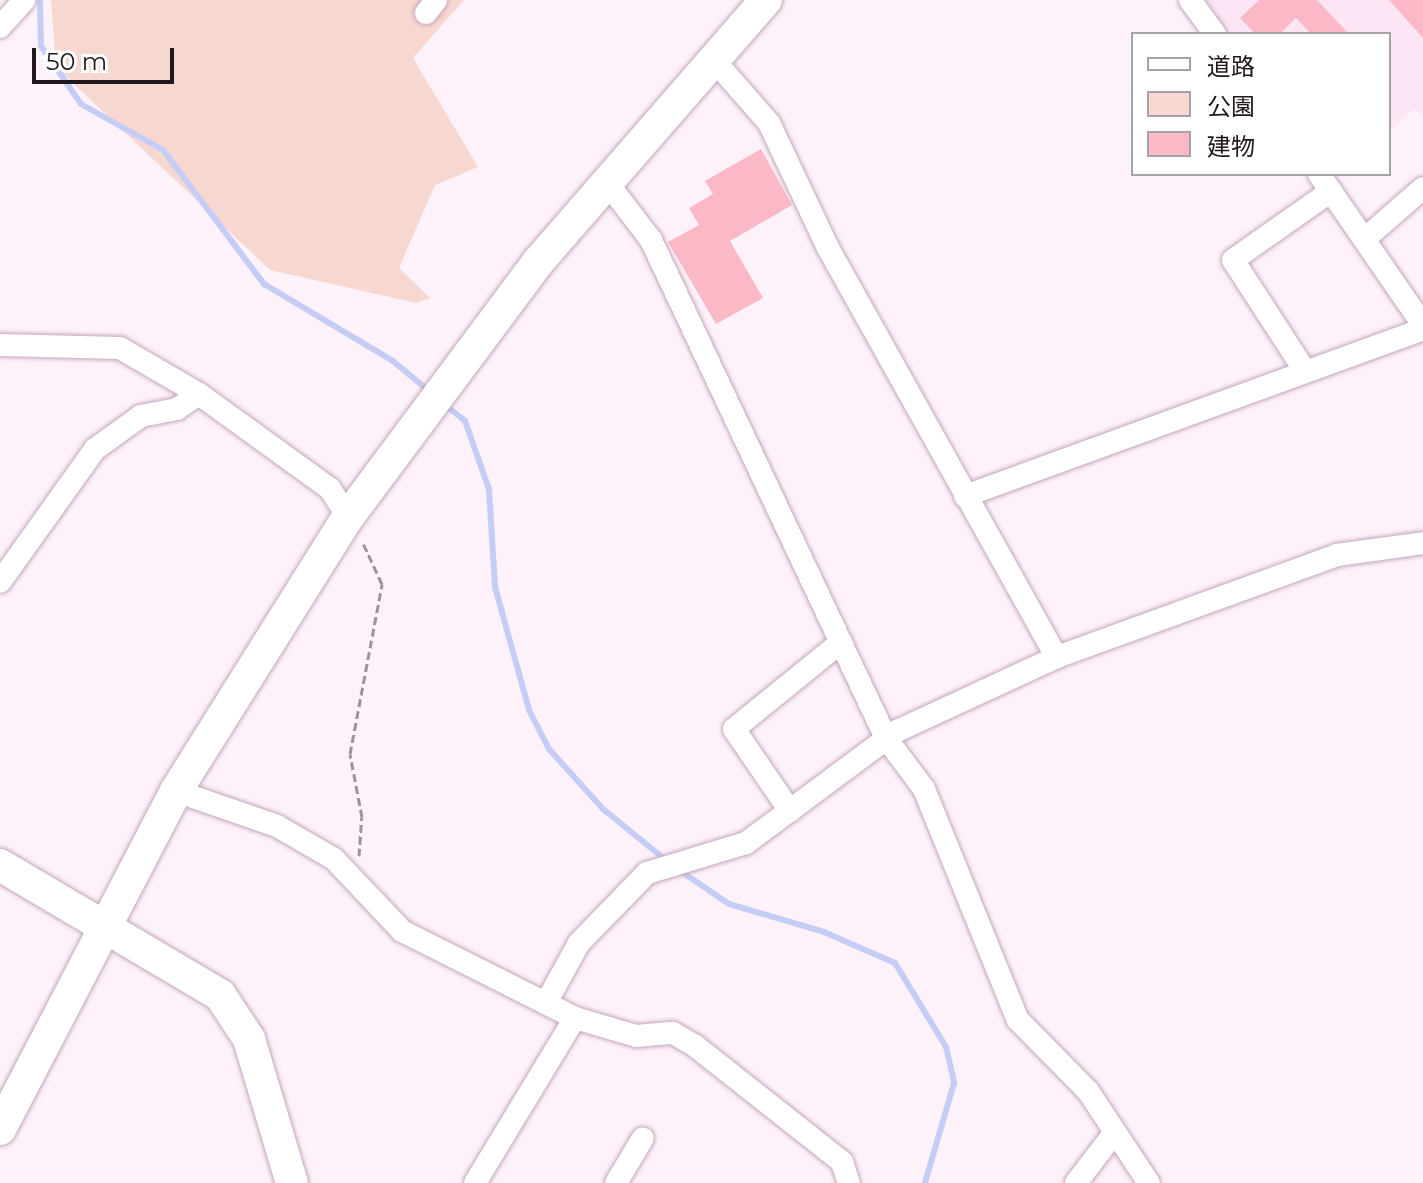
<!DOCTYPE html>
<meta charset="utf-8">
<style>
body{margin:0}
#map{position:relative;width:1423px;height:1183px;overflow:hidden;background:#fef2fa;font-family:Montserrat,"Noto Sans JP",sans-serif}
div>[style]{position:absolute}
.built>*{inset:0;background:#fce6f6}
.green>*{inset:0;background:#f7d8d1}
.stream>*{height:6px;margin:-3px;padding:0 3px;transform-origin:3px;border-radius:3px;background:#c5cdf7}
.building>*{inset:0;background:#fbb8c7}
.path>*{height:3px;margin-top:-1.5px;transform-origin:0;background:repeating-linear-gradient(90deg,#9e939a 0 8px,transparent 0 12px)}
.roads{filter:drop-shadow(0 0 2px #c3a7bc) drop-shadow(0 0 2px #c3a7bc)}
.street>*{height:22px;margin:-11px;padding:0 11px;transform-origin:11px;border-radius:11px;background:#fff}
.secondary>*{height:32px;margin:-16px;padding:0 16px;transform-origin:16px;border-radius:16px;background:#fff}
span{translate:-50% -50%;white-space:nowrap;text-align:center;line-height:1.15;-webkit-text-stroke:8px #fff;paint-order:stroke}
.legend{position:absolute;left:1131px;top:32px;width:260px;height:144px;box-sizing:border-box;background:#fff;border:2px solid #a6a2a5;margin:0;padding:10px 14px;list-style:none;font-size:24px;color:#21171e}
.legend li{display:flex;align-items:center;gap:16px;height:40px}
.legend b{width:40px;border:2px solid #a6a2a5}
.scale{position:absolute;left:32px;top:48px;width:142px;height:36px;box-sizing:border-box;border:4px solid #21171e;border-top:0;padding-left:10px;font-size:24px;line-height:28px;white-space:nowrap;color:#21171e;-webkit-text-stroke:6px #fff;paint-order:stroke}
</style>
<div id="map">
<div class="built">
<i style="clip-path:polygon(1200px 0,1423px 0,1423px 116px,1413px 109px,1389px 131px,1389px 34px,1226px 34px)"></i>
</div>
<div class="green">
<i style="clip-path:polygon(51px 0,464px 0,413px 58px,478px 167px,435px 185px,399px 268px,430px 298px,416px 303px,270px 270px,56px 67px)"></i>
</div>
<div class="stream">
<i style="left:40px;top:0;width:46px;rotate:88.8deg"></i>
<i style="left:41px;top:46px;width:70px;rotate:55.4deg"></i>
<i style="left:81px;top:104px;width:94px;rotate:29.3deg"></i>
<i style="left:163px;top:150px;width:168px;rotate:53deg"></i>
<i style="left:264px;top:284px;width:150px;rotate:30.8deg"></i>
<i style="left:393px;top:361px;width:47px;rotate:39.8deg"></i>
<i style="left:443px;top:403px;width:28px;rotate:39deg"></i>
<i style="left:465px;top:421px;width:72px;rotate:70.6deg"></i>
<i style="left:489px;top:489px;width:98px;rotate:86.5deg"></i>
<i style="left:495px;top:587px;width:128px;rotate:74.5deg"></i>
<i style="left:529px;top:710px;width:44px;rotate:62.9deg"></i>
<i style="left:549px;top:749px;width:81px;rotate:48deg"></i>
<i style="left:603px;top:809px;width:82px;rotate:39.1deg"></i>
<i style="left:679px;top:870px;width:60px;rotate:34.2deg"></i>
<i style="left:729px;top:904px;width:99px;rotate:16.4deg"></i>
<i style="left:824px;top:932px;width:77px;rotate:23.6deg"></i>
<i style="left:895px;top:963px;width:98px;rotate:58.7deg"></i>
<i style="left:946px;top:1047px;width:37px;rotate:77deg"></i>
<i style="left:954px;top:1083px;width:104px;rotate:106.2deg"></i>
</div>
<div class="building">
<i style="clip-path:polygon(1259px 0,1317px 0,1349px 34px,1311px 34px,1296px 18px,1280px 34px,1255px 34px,1240px 18px)"></i>
<i style="clip-path:polygon(1389px 0,1423px 0,1423px 38px)"></i>
<i style="clip-path:polygon(761px 149px,792px 205px,730px 241px,763px 298px,716px 324px,668px 242px,699px 225px,689px 208px,713px 194px,705px 181px)"></i>
</div>
<div class="path">
<i style="left:359px;top:856px;width:39px;rotate:-86deg"></i>
<i style="left:362px;top:817px;width:64px;rotate:-100.8deg"></i>
<i style="left:350px;top:754px;width:173px;rotate:-79.3deg"></i>
<i style="left:382px;top:584px;width:47px;rotate:-114.9deg"></i>
</div>
<div class="roads">
<div class="street">
<i style="left:1190px;top:0;width:42px;rotate:53.7deg"></i>
<i style="left:426px;top:13px;width:16px;rotate:-52deg"></i>
<i style="left:0;top:27px;width:36px;rotate:-48deg"></i>
<i style="left:713px;top:59px;width:85px;rotate:48.8deg"></i>
<i style="left:769px;top:123px;width:138px;rotate:64.7deg"></i>
<i style="left:828px;top:248px;width:469px;rotate:60.8deg"></i>
<i style="left:1319px;top:174px;width:183px;rotate:55.4deg"></i>
<i style="left:605px;top:180px;width:76px;rotate:52.5deg"></i>
<i style="left:651px;top:240px;width:551px;rotate:64.74deg"></i>
<i style="left:886px;top:738px;width:64px;rotate:53.3deg"></i>
<i style="left:924px;top:789px;width:249px;rotate:67.9deg"></i>
<i style="left:1018px;top:1020px;width:100px;rotate:45.4deg"></i>
<i style="left:1088px;top:1091px;width:110px;rotate:56.5deg"></i>
<i style="left:1367px;top:237px;width:74px;rotate:-41.2deg"></i>
<i style="left:0;top:345px;width:120px;rotate:1.4deg"></i>
<i style="left:120px;top:348px;width:91px;rotate:30.2deg"></i>
<i style="left:199px;top:394px;width:27px;rotate:146deg"></i>
<i style="left:177px;top:409px;width:37px;rotate:169deg"></i>
<i style="left:141px;top:416px;width:57px;rotate:144.3deg"></i>
<i style="left:95px;top:449px;width:163px;rotate:125.5deg"></i>
<i style="left:1305px;top:371px;width:132px;rotate:-123deg"></i>
<i style="left:1233px;top:260px;width:120px;rotate:-35.1deg"></i>
<i style="left:199px;top:394px;width:162px;rotate:35.9deg"></i>
<i style="left:330px;top:489px;width:33px;rotate:57deg"></i>
<i style="left:965px;top:496px;width:487px;rotate:-20deg"></i>
<i style="left:176px;top:791px;width:107px;rotate:19.1deg"></i>
<i style="left:277px;top:826px;width:66px;rotate:30.1deg"></i>
<i style="left:334px;top:859px;width:99px;rotate:46.6deg"></i>
<i style="left:402px;top:931px;width:194px;rotate:26.7deg"></i>
<i style="left:575px;top:1018px;width:64px;rotate:16.4deg"></i>
<i style="left:636px;top:1036px;width:37px;rotate:-5deg"></i>
<i style="left:673px;top:1033px;width:24px;rotate:30deg"></i>
<i style="left:694px;top:1045px;width:189px;rotate:38.3deg"></i>
<i style="left:842px;top:1162px;width:22px;rotate:72deg"></i>
<i style="left:790px;top:811px;width:99px;rotate:-124.3deg"></i>
<i style="left:734px;top:729px;width:138px;rotate:-39.1deg"></i>
<i style="left:546px;top:1003px;width:68px;rotate:-61.2deg"></i>
<i style="left:579px;top:943px;width:98px;rotate:-45.8deg"></i>
<i style="left:647px;top:873px;width:103px;rotate:-16.9deg"></i>
<i style="left:746px;top:843px;width:188px;rotate:-36.6deg"></i>
<i style="left:897px;top:731px;width:176px;rotate:-24.8deg"></i>
<i style="left:1057px;top:657px;width:298px;rotate:-20deg"></i>
<i style="left:1337px;top:555px;width:87px;rotate:-7.9deg"></i>
<i style="left:475px;top:1183px;width:193px;rotate:-58.8deg"></i>
<i style="left:616px;top:1183px;width:52px;rotate:-59deg"></i>
<i style="left:1076px;top:1183px;width:64px;rotate:-52.6deg"></i>
</div>
<div class="secondary">
<i style="left:0;top:865px;width:256px;rotate:30.6deg"></i>
<i style="left:220px;top:995px;width:53px;rotate:56.6deg"></i>
<i style="left:249px;top:1039px;width:150px;rotate:73.4deg"></i>
<i style="left:0;top:1129px;width:381px;rotate:-62.5deg"></i>
<i style="left:176px;top:791px;width:324px;rotate:-57.9deg"></i>
<i style="left:348px;top:517px;width:319px;rotate:-53.3deg"></i>
<i style="left:539px;top:261px;width:346px;rotate:-49deg"></i>
</div>
</div>
<ul class="legend">
<li><b style="height:10px;background:#fff"></b>道路</li>
<li><b style="height:22px;background:#f7d8d1"></b>公園</li>
<li><b style="height:22px;background:#fbb8c7"></b>建物</li>
</ul>
<div class="scale">50 m</div>
</div>
